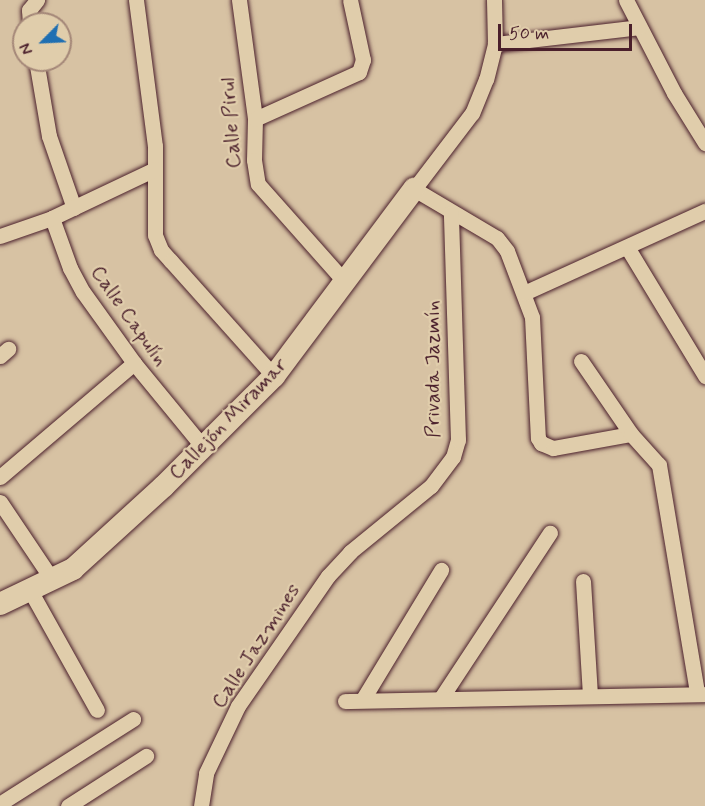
<!DOCTYPE html>
<meta charset="utf-8">
<style>
body{margin:0}
#map{position:relative;width:705px;height:806px;overflow:hidden;background:#d7c2a3;font-family:Mynerve,sans-serif}
div>[style]{position:absolute}
.roads{filter:drop-shadow(0 0 2px #4a1f2b) drop-shadow(0 0 2px #4a1f2b)}
.street>*{height:15px;margin:-7.5px;padding:0 7.5px;transform-origin:7.5px;border-radius:7.5px;background:#e0cdab}
.secondary>*{height:22px;margin:-11px;padding:0 11px;transform-origin:11px;border-radius:11px;background:#e0cdab}
span{translate:-50% -50%;white-space:nowrap;text-align:center;line-height:1.15;-webkit-text-stroke:4.5px #e0cdab;paint-order:stroke}
.street-label{font-size:21px;color:#4a1f2b}
.north{position:absolute;left:12px;top:12px;width:60px;height:60px;box-sizing:border-box;background:#e0cdab;border:2px solid #a48778;border-radius:50%;rotate:246deg;font-size:16px;font-weight:700;line-height:24px;text-align:center;color:#4a1f2b}
.north::after{content:'';display:block;margin:auto;width:21px;height:27px;background:#1f6fb2;clip-path:polygon(50% 0,100% 100%,50% 72%,0 100%)}
.scale{position:absolute;left:498px;top:24px;width:134px;height:27px;box-sizing:border-box;border:3px solid #4a1f2b;border-top:0;padding-left:8px;font-size:18px;line-height:21px;white-space:nowrap;color:#4a1f2b;-webkit-text-stroke:4px #e0cdab;paint-order:stroke}
</style>
<div id="map">
<div class="roads">
<div class="street">
<i style="left:136px;top:0;width:147px;rotate:82.6deg"></i>
<i style="left:155px;top:146px;width:89px;rotate:90deg"></i>
<i style="left:155px;top:235px;width:16px;rotate:68deg"></i>
<i style="left:161px;top:250px;width:15px;rotate:48deg"></i>
<i style="left:171px;top:261px;width:154px;rotate:48.2deg"></i>
<i style="left:239px;top:0;width:120px;rotate:82.3deg"></i>
<i style="left:255px;top:119px;width:41px;rotate:91.4deg"></i>
<i style="left:254px;top:160px;width:24px;rotate:81deg"></i>
<i style="left:258px;top:184px;width:131px;rotate:48.4deg"></i>
<i style="left:494px;top:0;width:44px;rotate:88.7deg"></i>
<i style="left:495px;top:44px;width:36px;rotate:104deg"></i>
<i style="left:486px;top:79px;width:37px;rotate:112deg"></i>
<i style="left:472px;top:113px;width:96px;rotate:127.3deg"></i>
<i style="left:414px;top:189px;width:96px;rotate:30.6deg"></i>
<i style="left:497px;top:238px;width:16px;rotate:52deg"></i>
<i style="left:507px;top:251px;width:71px;rotate:69.3deg"></i>
<i style="left:532px;top:317px;width:121px;rotate:87.2deg"></i>
<i style="left:538px;top:438px;width:6px;rotate:59deg"></i>
<i style="left:541px;top:443px;width:13px;rotate:23deg"></i>
<i style="left:553px;top:448px;width:79px;rotate:-10.2deg"></i>
<i style="left:626px;top:0;width:105px;rotate:62.7deg"></i>
<i style="left:674px;top:93px;width:59px;rotate:58.2deg"></i>
<i style="left:30px;top:24px;width:14px;rotate:-94deg"></i>
<i style="left:29px;top:10px;width:13px;rotate:-51deg"></i>
<i style="left:495px;top:44px;width:145px;rotate:-6.7deg"></i>
<i style="left:36px;top:60px;width:77px;rotate:80.3deg"></i>
<i style="left:49px;top:136px;width:76px;rotate:70.9deg"></i>
<i style="left:255px;top:119px;width:114px;rotate:-24.3deg"></i>
<i style="left:359px;top:72px;width:13px;rotate:-72deg"></i>
<i style="left:363px;top:60px;width:61px;rotate:-102.2deg"></i>
<i style="left:155px;top:169px;width:114px;rotate:154.6deg"></i>
<i style="left:52px;top:218px;width:53px;rotate:70.2deg"></i>
<i style="left:70px;top:268px;width:27px;rotate:62deg"></i>
<i style="left:83px;top:292px;width:87px;rotate:54.3deg"></i>
<i style="left:134px;top:363px;width:109px;rotate:50.6deg"></i>
<i style="left:0;top:236px;width:55px;rotate:-19.1deg"></i>
<i style="left:627px;top:247px;width:151px;rotate:58.8deg"></i>
<i style="left:524px;top:293px;width:199px;rotate:-24.4deg"></i>
<i style="left:0;top:356px;width:11px;rotate:-41deg"></i>
<i style="left:581px;top:361px;width:88px;rotate:55.6deg"></i>
<i style="left:631px;top:434px;width:42px;rotate:47.9deg"></i>
<i style="left:659px;top:465px;width:231px;rotate:80.5deg"></i>
<i style="left:0;top:477px;width:176px;rotate:-40.4deg"></i>
<i style="left:0;top:502px;width:95px;rotate:56.1deg"></i>
<i style="left:583px;top:581px;width:115px;rotate:86.5deg"></i>
<i style="left:31px;top:592px;width:135px;rotate:60.8deg"></i>
<i style="left:441px;top:698px;width:198px;rotate:-56.6deg"></i>
<i style="left:363px;top:699px;width:151px;rotate:-58.8deg"></i>
<i style="left:345px;top:701px;width:360px;rotate:-1.1deg"></i>
<i style="left:4px;top:801px;width:153px;rotate:-32.4deg"></i>
<i style="left:68px;top:806px;width:93px;rotate:-32.7deg"></i>
<i style="left:201px;top:806px;width:33px;rotate:-81deg"></i>
<i style="left:206px;top:773px;width:74px;rotate:-64.5deg"></i>
<i style="left:238px;top:706px;width:158px;rotate:-55.3deg"></i>
<i style="left:328px;top:576px;width:33px;rotate:-47deg"></i>
<i style="left:350px;top:552px;width:104px;rotate:-39.2deg"></i>
<i style="left:431px;top:486px;width:36px;rotate:-53deg"></i>
<i style="left:453px;top:457px;width:18px;rotate:-74deg"></i>
<i style="left:458px;top:440px;width:227px;rotate:-91.8deg"></i>
</div>
<div class="secondary">
<i style="left:0;top:604px;width:81px;rotate:-25.6deg"></i>
<i style="left:73px;top:569px;width:123px;rotate:-42.4deg"></i>
<i style="left:164px;top:486px;width:156px;rotate:-45deg"></i>
<i style="left:274px;top:376px;width:234px;rotate:-53.2deg"></i>
</div>
</div>
<div class="street-label">
<span style="left:231px;top:123px;rotate:-94deg">Calle Pirul</span>
<span style="left:129px;top:316px;rotate:55deg">Calle Capulín</span>
<span style="left:433px;top:369px;rotate:-90deg">Privada Jazmín</span>
<span style="left:228px;top:419px;rotate:-46deg">Callejón Miramar</span>
<span style="left:256px;top:646px;rotate:-57deg">Calle Jazmines</span>
</div>
<div class="north">N</div>
<div class="scale">50 m</div>
</div>
